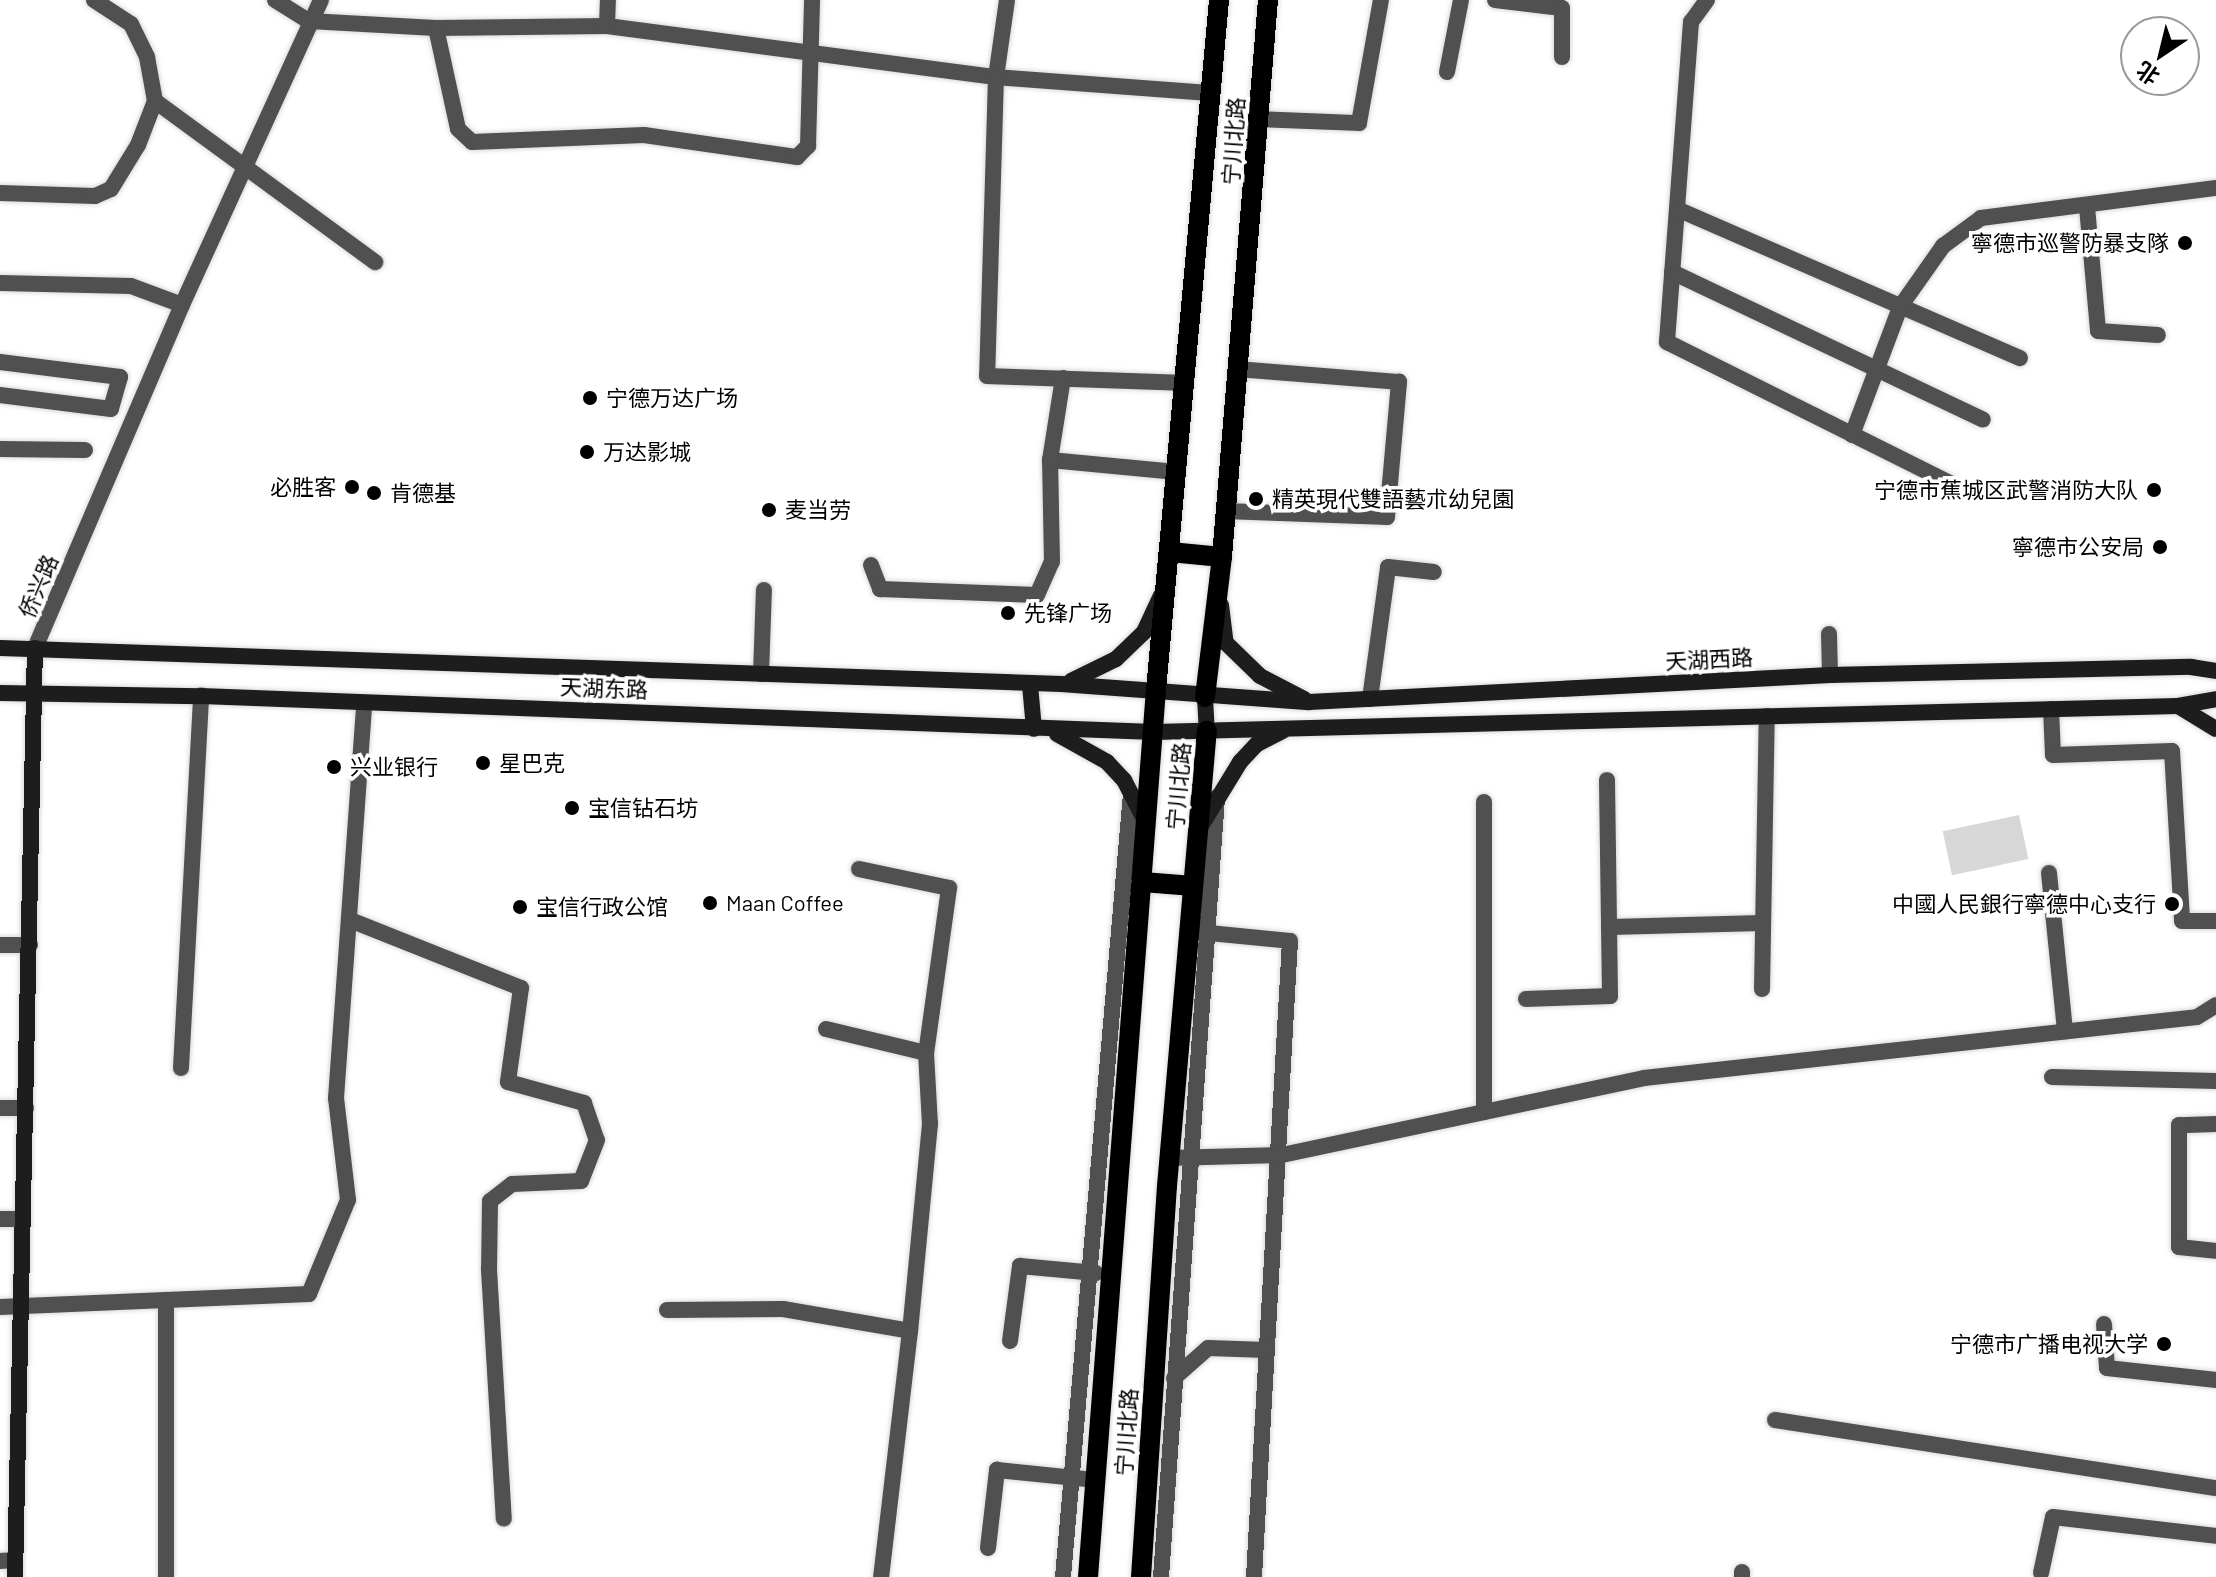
<!DOCTYPE html>
<meta charset="utf-8">
<style>
body{margin:0}
#map{position:relative;width:2216px;height:1577px;overflow:hidden;background:#fff;font-family:Barlow,"Noto Sans SC",sans-serif}
div>[style]{position:absolute}
.green>*{inset:0;background:#d7d7d7;transform-origin:0 0}
.roads{filter:drop-shadow(0 0 2px #dbdbdb) drop-shadow(0 0 2px #dbdbdb)}
.street>*{height:16px;margin:-8px;padding:0 8px;transform-origin:8px;border-radius:8px;background:#505050}
.secondary>*{height:16px;margin:-8px;padding:0 8px;transform-origin:8px;border-radius:8px;background:#1d1d1d}
.primary>*{height:20px;margin:-10px;padding:0 10px;transform-origin:10px;border-radius:10px;background:#000}
.dots>*{width:22px;height:22px;translate:-50% -50%;box-sizing:border-box;border:4px solid #fff;border-radius:50%}
span{translate:-50% -50%;white-space:nowrap;text-align:center;line-height:1.15;-webkit-text-stroke:7px #fff;paint-order:stroke}
.street-label{font-size:22px;color:#000}
.poi-label{font-size:22px;color:#000}
.right{translate:-100% -50%;text-align:right}
.left{translate:0 -50%;text-align:left}
.north{position:absolute;left:2120px;top:16px;width:80px;height:80px;box-sizing:border-box;background:#fff;border:2px solid #999;border-radius:50%;rotate:215deg;font-size:22px;font-weight:700;line-height:32px;text-align:center;color:#000}
.north::after{content:'';display:block;margin:auto;width:28px;height:36px;background:#000;clip-path:polygon(50% 0,100% 100%,50% 72%,0 100%)}
</style>
<div id="map">
<div class="green">
<i style="left:2019px;top:815px;width:45px;height:78px;rotate:78deg"></i>
</div>
<div class="roads">
<div class="street">
<i style="left:94px;top:0;width:44px;rotate:33deg"></i>
<i style="left:131px;top:24px;width:37px;rotate:64deg"></i>
<i style="left:147px;top:57px;width:45px;rotate:79.7deg"></i>
<i style="left:155px;top:101px;width:273px;rotate:36.2deg"></i>
<i style="left:275px;top:0;width:40px;rotate:32deg"></i>
<i style="left:309px;top:21px;width:127px;rotate:3.2deg"></i>
<i style="left:436px;top:28px;width:171px;rotate:-0.7deg"></i>
<i style="left:607px;top:26px;width:392px;rotate:7.5deg"></i>
<i style="left:996px;top:77px;width:216px;rotate:4.3deg"></i>
<i style="left:1007px;top:0;width:78px;rotate:98.1deg"></i>
<i style="left:996px;top:77px;width:299px;rotate:91.7deg"></i>
<i style="left:987px;top:376px;width:199px;rotate:2deg"></i>
<i style="left:1495px;top:0;width:67px;rotate:6.8deg"></i>
<i style="left:1562px;top:8px;width:49px;rotate:90deg"></i>
<i style="left:1707px;top:0;width:27px;rotate:126deg"></i>
<i style="left:1691px;top:22px;width:321px;rotate:94.3deg"></i>
<i style="left:1667px;top:342px;width:318px;rotate:26.5deg"></i>
<i style="left:607px;top:26px;width:26px;rotate:-88deg"></i>
<i style="left:436px;top:28px;width:103px;rotate:77.7deg"></i>
<i style="left:458px;top:129px;width:19px;rotate:43deg"></i>
<i style="left:472px;top:142px;width:172px;rotate:-2.3deg"></i>
<i style="left:644px;top:135px;width:155px;rotate:8.2deg"></i>
<i style="left:797px;top:157px;width:16px;rotate:-45deg"></i>
<i style="left:808px;top:146px;width:146px;rotate:-88.4deg"></i>
<i style="left:1447px;top:72px;width:73px;rotate:-79deg"></i>
<i style="left:1258px;top:119px;width:101px;rotate:2.3deg"></i>
<i style="left:1359px;top:123px;width:125px;rotate:-79.9deg"></i>
<i style="left:0;top:193px;width:95px;rotate:1.8deg"></i>
<i style="left:95px;top:196px;width:17px;rotate:-24deg"></i>
<i style="left:111px;top:189px;width:52px;rotate:-58.5deg"></i>
<i style="left:138px;top:145px;width:47px;rotate:-68.9deg"></i>
<i style="left:2087px;top:207px;width:124px;rotate:84.9deg"></i>
<i style="left:2098px;top:331px;width:60px;rotate:3.8deg"></i>
<i style="left:1677px;top:209px;width:374px;rotate:23.5deg"></i>
<i style="left:1672px;top:272px;width:344px;rotate:25.4deg"></i>
<i style="left:0;top:283px;width:131px;rotate:1.3deg"></i>
<i style="left:131px;top:286px;width:54px;rotate:20.4deg"></i>
<i style="left:0;top:362px;width:121px;rotate:7.1deg"></i>
<i style="left:120px;top:377px;width:33px;rotate:106deg"></i>
<i style="left:111px;top:409px;width:112px;rotate:-172.8deg"></i>
<i style="left:1852px;top:435px;width:137px;rotate:-69.4deg"></i>
<i style="left:1900px;top:307px;width:75px;rotate:-54.8deg"></i>
<i style="left:1943px;top:246px;width:47px;rotate:-36.4deg"></i>
<i style="left:1981px;top:218px;width:237px;rotate:-7.3deg"></i>
<i style="left:0;top:449px;width:85px;rotate:0.7deg"></i>
<i style="left:1050px;top:460px;width:127px;rotate:5.4deg"></i>
<i style="left:1226px;top:511px;width:161px;rotate:2.1deg"></i>
<i style="left:1387px;top:517px;width:136px;rotate:-84.9deg"></i>
<i style="left:1399px;top:382px;width:161px;rotate:-175.4deg"></i>
<i style="left:871px;top:565px;width:26px;rotate:69deg"></i>
<i style="left:880px;top:589px;width:157px;rotate:2.2deg"></i>
<i style="left:1037px;top:595px;width:36px;rotate:-66deg"></i>
<i style="left:1052px;top:562px;width:102px;rotate:-91.1deg"></i>
<i style="left:1050px;top:460px;width:83px;rotate:-81deg"></i>
<i style="left:1829px;top:634px;width:41px;rotate:88.6deg"></i>
<i style="left:35px;top:648px;width:373px;rotate:-66.8deg"></i>
<i style="left:182px;top:305px;width:335px;rotate:-65.5deg"></i>
<i style="left:761px;top:674px;width:84px;rotate:-88deg"></i>
<i style="left:1370px;top:699px;width:133px;rotate:-82.2deg"></i>
<i style="left:1388px;top:567px;width:46px;rotate:6.2deg"></i>
<i style="left:2051px;top:709px;width:46px;rotate:87.5deg"></i>
<i style="left:2053px;top:755px;width:119px;rotate:-1.9deg"></i>
<i style="left:2172px;top:751px;width:170px;rotate:86.6deg"></i>
<i style="left:2182px;top:921px;width:34px"></i>
<i style="left:859px;top:869px;width:92px;rotate:11.9deg"></i>
<i style="left:949px;top:888px;width:167px;rotate:97.9deg"></i>
<i style="left:2049px;top:873px;width:159px;rotate:84.2deg"></i>
<i style="left:350px;top:920px;width:184px;rotate:21.7deg"></i>
<i style="left:521px;top:988px;width:95px;rotate:97.9deg"></i>
<i style="left:508px;top:1082px;width:79px;rotate:15.4deg"></i>
<i style="left:584px;top:1103px;width:39px;rotate:71deg"></i>
<i style="left:597px;top:1140px;width:44px;rotate:111.3deg"></i>
<i style="left:581px;top:1181px;width:69px;rotate:177.5deg"></i>
<i style="left:512px;top:1184px;width:28px;rotate:142deg"></i>
<i style="left:490px;top:1201px;width:69px;rotate:90.8deg"></i>
<i style="left:489px;top:1270px;width:249px;rotate:86.6deg"></i>
<i style="left:1609px;top:927px;width:154px;rotate:-1.5deg"></i>
<i style="left:1199px;top:932px;width:91px;rotate:5.6deg"></i>
<i style="left:1290px;top:941px;width:637px;rotate:93.24deg"></i>
<i style="left:0;top:945px;width:30px"></i>
<i style="left:1762px;top:989px;width:273px;rotate:-89deg"></i>
<i style="left:1526px;top:999px;width:84px;rotate:-2deg"></i>
<i style="left:1610px;top:996px;width:216px;rotate:-90.8deg"></i>
<i style="left:826px;top:1029px;width:103px;rotate:13.5deg"></i>
<i style="left:926px;top:1053px;width:71px;rotate:86.8deg"></i>
<i style="left:930px;top:1124px;width:208px;rotate:95.5deg"></i>
<i style="left:181px;top:1068px;width:373px;rotate:-86.9deg"></i>
<i style="left:2052px;top:1077px;width:164px;rotate:1.4deg"></i>
<i style="left:0;top:1108px;width:26px"></i>
<i style="left:1484px;top:1112px;width:310px;rotate:-90deg"></i>
<i style="left:2216px;top:1124px;width:37px;rotate:178deg"></i>
<i style="left:2179px;top:1125px;width:122px;rotate:90deg"></i>
<i style="left:2179px;top:1247px;width:37px;rotate:6deg"></i>
<i style="left:1169px;top:1158px;width:113px;rotate:-1.5deg"></i>
<i style="left:1282px;top:1155px;width:370px;rotate:-12deg"></i>
<i style="left:1644px;top:1078px;width:556px;rotate:-6.29deg"></i>
<i style="left:2197px;top:1017px;width:22px;rotate:-32deg"></i>
<i style="left:0;top:1219px;width:20px"></i>
<i style="left:166px;top:1300px;width:143px;rotate:-2.4deg"></i>
<i style="left:309px;top:1294px;width:102px;rotate:-67.5deg"></i>
<i style="left:348px;top:1200px;width:103px;rotate:-96.7deg"></i>
<i style="left:336px;top:1098px;width:395px;rotate:-85.9deg"></i>
<i style="left:0;top:1307px;width:166px;rotate:-2.4deg"></i>
<i style="left:166px;top:1300px;width:277px;rotate:90deg"></i>
<i style="left:667px;top:1310px;width:116px;rotate:-0.5deg"></i>
<i style="left:783px;top:1309px;width:129px;rotate:9.8deg"></i>
<i style="left:910px;top:1331px;width:248px;rotate:96.7deg"></i>
<i style="left:2104px;top:1324px;width:44px;rotate:86.1deg"></i>
<i style="left:2107px;top:1368px;width:110px;rotate:6.3deg"></i>
<i style="left:1010px;top:1341px;width:76px;rotate:-82.4deg"></i>
<i style="left:1020px;top:1266px;width:76px;rotate:5.3deg"></i>
<i style="left:1174px;top:1378px;width:45px;rotate:-41.4deg"></i>
<i style="left:1208px;top:1348px;width:59px;rotate:1.9deg"></i>
<i style="left:1775px;top:1420px;width:446px;rotate:8.8deg"></i>
<i style="left:988px;top:1548px;width:79px;rotate:-83.4deg"></i>
<i style="left:997px;top:1470px;width:100px;rotate:5.8deg"></i>
<i style="left:0;top:1561px;width:15px;rotate:-4deg"></i>
<i style="left:2041px;top:1573px;width:57px;rotate:-77.9deg"></i>
<i style="left:2053px;top:1517px;width:164px;rotate:6.6deg"></i>
<i style="left:1063px;top:1577px;width:786px;rotate:-85.04deg"></i>
<i style="left:1161px;top:1577px;width:782px;rotate:-85.89deg"></i>
<i style="left:1742px;top:1577px;width:5px;rotate:-90deg"></i>
</div>
<div class="secondary">
<i style="left:1221px;top:605px;width:38px;rotate:83deg"></i>
<i style="left:1226px;top:643px;width:47px;rotate:44.1deg"></i>
<i style="left:1260px;top:676px;width:50px;rotate:27.6deg"></i>
<i style="left:0;top:648px;width:1062px;rotate:1.94deg"></i>
<i style="left:1061px;top:684px;width:249px;rotate:4.2deg"></i>
<i style="left:1309px;top:702px;width:522px;rotate:-2.97deg"></i>
<i style="left:1830px;top:675px;width:361px;rotate:-1.3deg"></i>
<i style="left:2191px;top:667px;width:25px;rotate:9deg"></i>
<i style="left:1071px;top:681px;width:50px;rotate:-26.1deg"></i>
<i style="left:1116px;top:659px;width:39px;rotate:-44deg"></i>
<i style="left:1144px;top:632px;width:40px;rotate:-65deg"></i>
<i style="left:1030px;top:685px;width:44px;rotate:84.8deg"></i>
<i style="left:0;top:693px;width:201px;rotate:0.9deg"></i>
<i style="left:201px;top:696px;width:954px;rotate:2.16deg"></i>
<i style="left:1154px;top:732px;width:1024px;rotate:-1.45deg"></i>
<i style="left:2178px;top:706px;width:39px;rotate:-10deg"></i>
<i style="left:1205px;top:697px;width:34px;rotate:87deg"></i>
<i style="left:2178px;top:706px;width:44px;rotate:31.2deg"></i>
<i style="left:1057px;top:734px;width:57px;rotate:29.2deg"></i>
<i style="left:1107px;top:762px;width:25px;rotate:47deg"></i>
<i style="left:1124px;top:780px;width:51px;rotate:62.9deg"></i>
<i style="left:1201px;top:826px;width:75px;rotate:-58.6deg"></i>
<i style="left:1240px;top:762px;width:25px;rotate:-47deg"></i>
<i style="left:1257px;top:744px;width:29px;rotate:-27deg"></i>
<i style="left:15px;top:1577px;width:929px;rotate:-88.77deg"></i>
</div>
<div class="primary">
<i style="left:1170px;top:552px;width:52px;rotate:5.5deg"></i>
<i style="left:1205px;top:697px;width:141px;rotate:-83.1deg"></i>
<i style="left:1222px;top:557px;width:559px;rotate:-85.28deg"></i>
<i style="left:1143px;top:882px;width:50px;rotate:4.6deg"></i>
<i style="left:1088px;top:1577px;width:890px;rotate:-85.62deg"></i>
<i style="left:1156px;top:690px;width:693px;rotate:-84.78deg"></i>
<i style="left:1141px;top:1577px;width:392px;rotate:-86.2deg"></i>
<i style="left:1167px;top:1186px;width:457px;rotate:-85deg"></i>
</div>
</div>
<div class="dots">
<i style="left:2185px;top:243px;background:#000"></i>
<i style="left:590px;top:398px;background:#000"></i>
<i style="left:587px;top:452px;background:#000"></i>
<i style="left:352px;top:487px;background:#000"></i>
<i style="left:2154px;top:490px;background:#000"></i>
<i style="left:374px;top:493px;background:#000"></i>
<i style="left:1256px;top:499px;background:#000"></i>
<i style="left:769px;top:510px;background:#000"></i>
<i style="left:2160px;top:547px;background:#000"></i>
<i style="left:1008px;top:613px;background:#000"></i>
<i style="left:483px;top:763px;background:#000"></i>
<i style="left:334px;top:767px;background:#000"></i>
<i style="left:572px;top:808px;background:#000"></i>
<i style="left:710px;top:903px;background:#000"></i>
<i style="left:2172px;top:904px;background:#000"></i>
<i style="left:520px;top:907px;background:#000"></i>
<i style="left:2164px;top:1344px;background:#000"></i>
</div>
<div class="street-label">
<span style="left:1233px;top:141px;rotate:-86deg">宁川北路</span>
<span style="left:38px;top:586px;rotate:-67deg">侨兴路</span>
<span style="left:1709px;top:659px;rotate:-3deg">天湖西路</span>
<span style="left:604px;top:688px;rotate:2deg">天湖东路</span>
<span style="left:1178px;top:786px;rotate:-85deg">宁川北路</span>
<span style="left:1126px;top:1432px;rotate:-86deg">宁川北路</span>
</div>
<div class="poi-label">
<span class="right" style="left:2169px;top:243px">寧德市巡警防暴支隊</span>
<span class="left" style="left:606px;top:398px">宁德万达广场</span>
<span class="left" style="left:603px;top:452px">万达影城</span>
<span class="right" style="left:336px;top:487px">必胜客</span>
<span class="right" style="left:2138px;top:490px">宁德市蕉城区武警消防大队</span>
<span class="left" style="left:390px;top:493px">肯德基</span>
<span class="left" style="left:1272px;top:499px">精英現代雙語藝朮幼兒園</span>
<span class="left" style="left:785px;top:510px">麦当劳</span>
<span class="right" style="left:2144px;top:547px">寧德市公安局</span>
<span class="left" style="left:1024px;top:613px">先锋广场</span>
<span class="left" style="left:499px;top:763px">星巴克</span>
<span class="left" style="left:350px;top:767px">兴业银行</span>
<span class="left" style="left:588px;top:808px">宝信钻石坊</span>
<span class="left" style="left:726px;top:903px">Maan Coffee</span>
<span class="right" style="left:2156px;top:904px">中國人民銀行寧德中心支行</span>
<span class="left" style="left:536px;top:907px">宝信行政公馆</span>
<span class="right" style="left:2148px;top:1344px">宁德市广播电视大学</span>
</div>
<div class="north">北</div>
</div>
